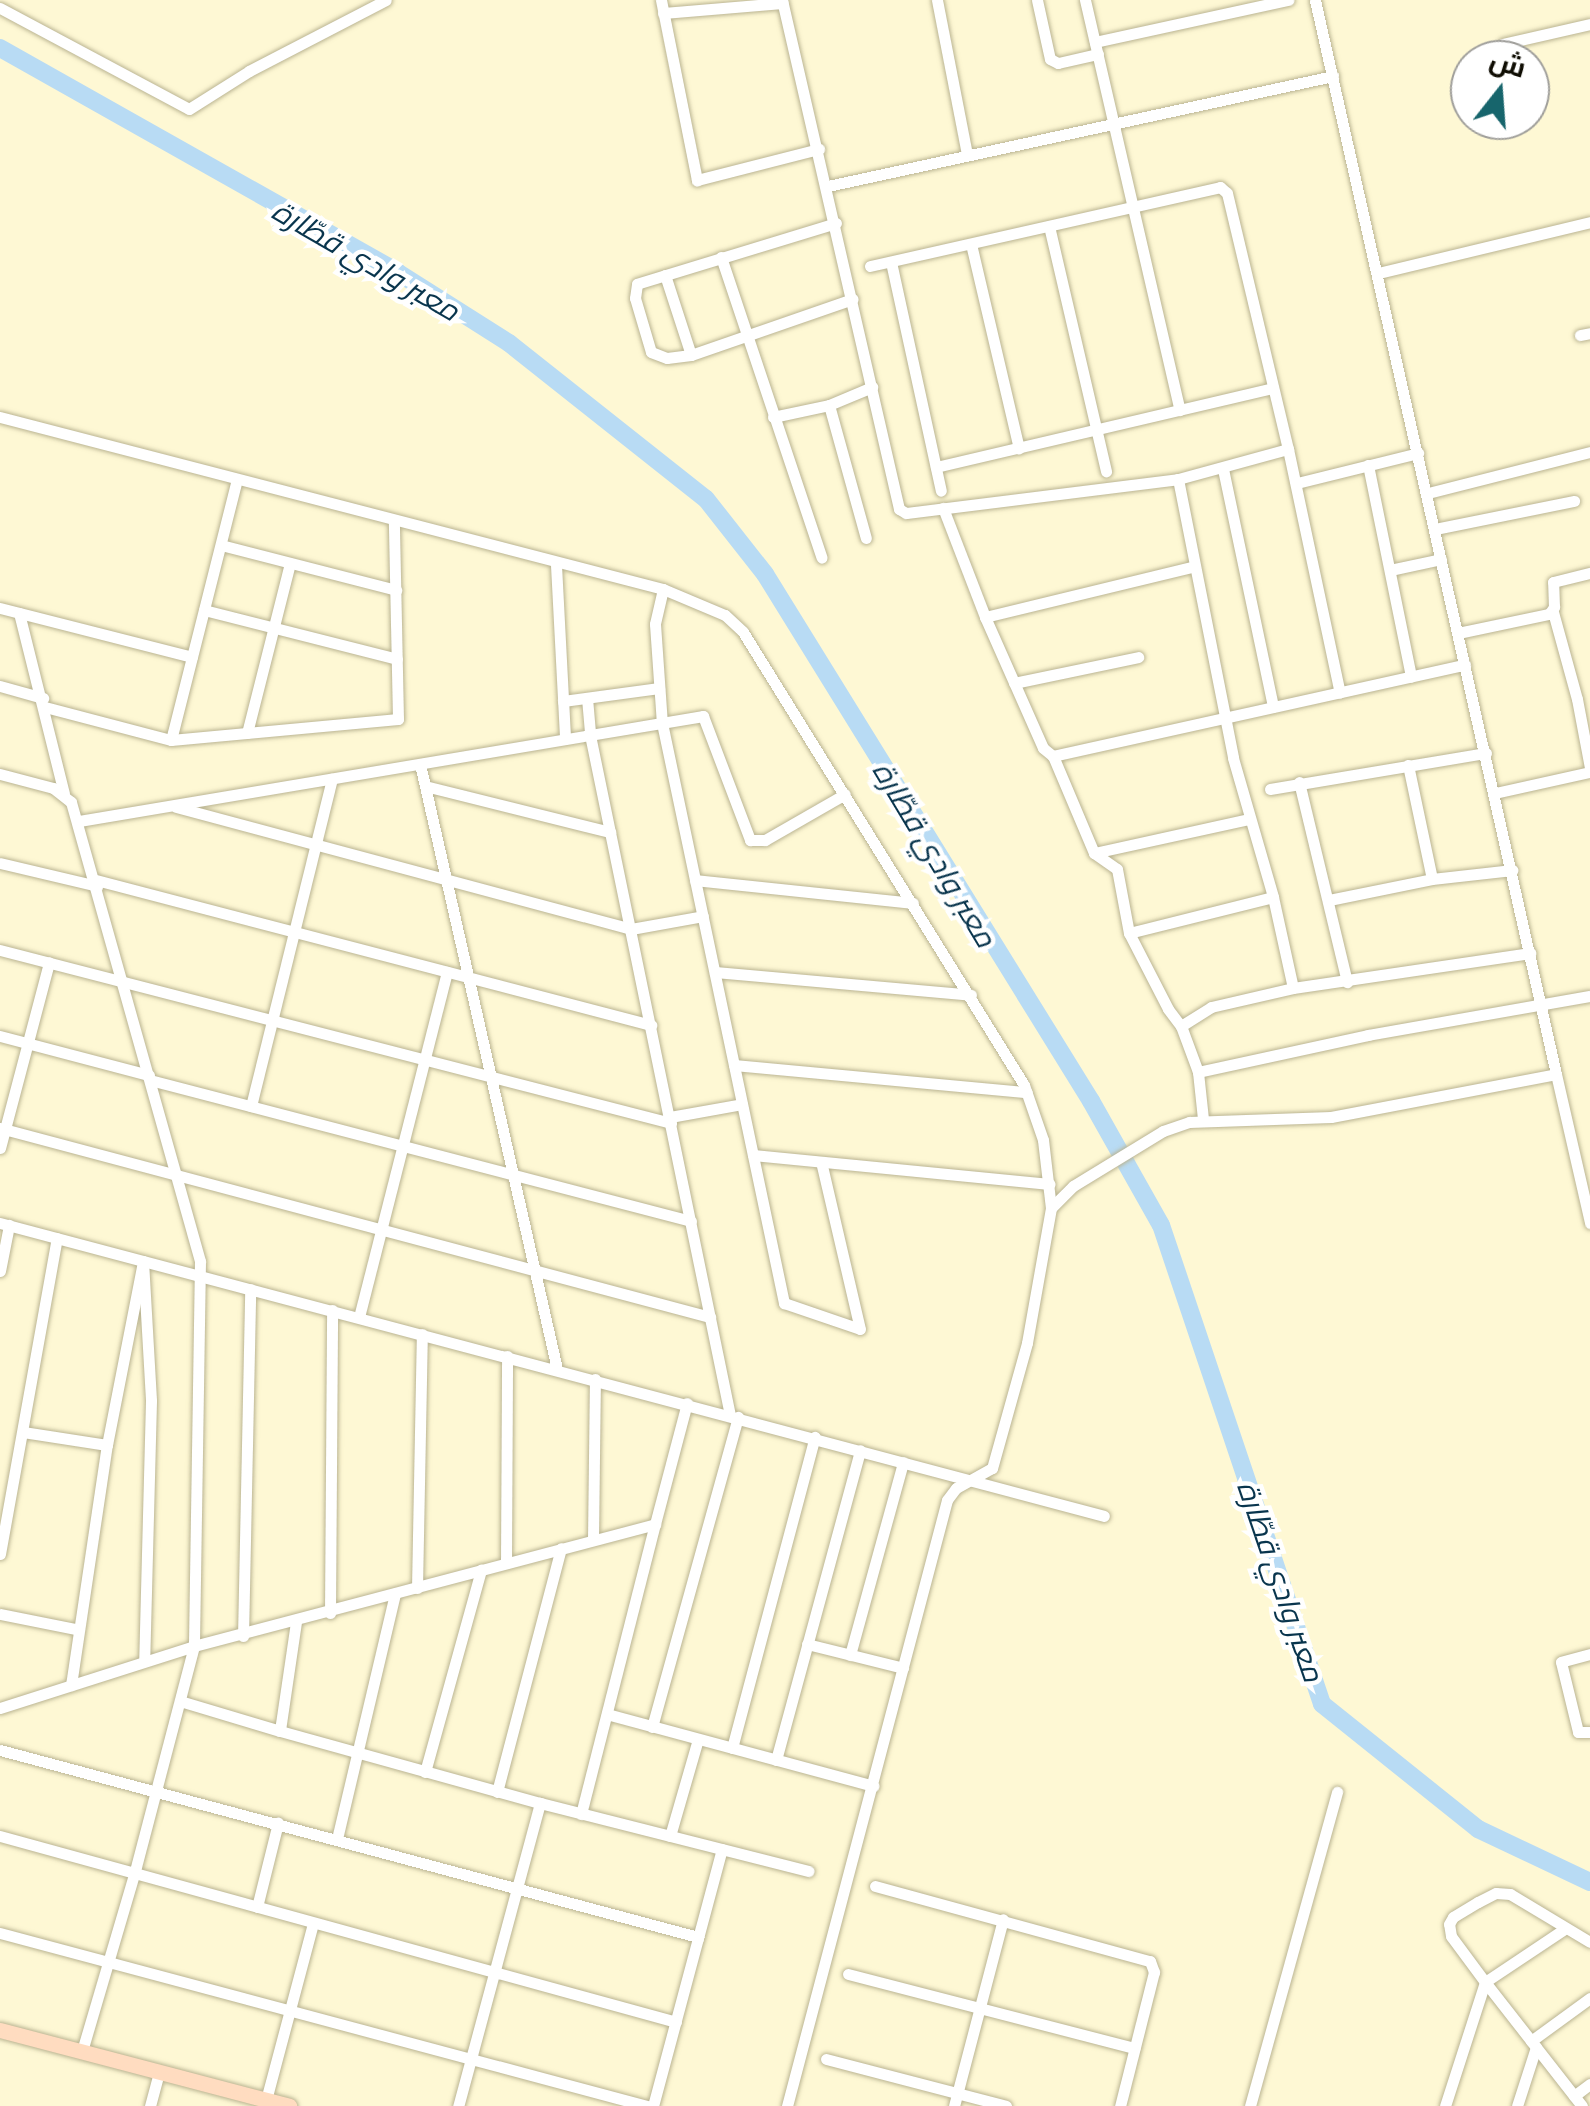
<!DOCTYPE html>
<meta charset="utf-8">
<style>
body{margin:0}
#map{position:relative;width:1590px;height:2106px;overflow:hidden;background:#fef8d4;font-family:"Titillium Web",Cairo,sans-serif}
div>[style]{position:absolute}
.river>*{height:18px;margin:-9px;padding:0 9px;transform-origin:9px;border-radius:9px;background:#b8dbf4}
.roads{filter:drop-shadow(0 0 2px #bab492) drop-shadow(0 0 2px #bab492)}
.street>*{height:11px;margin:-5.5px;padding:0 5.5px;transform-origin:5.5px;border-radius:5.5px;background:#fff}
.secondary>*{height:15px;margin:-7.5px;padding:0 7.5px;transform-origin:7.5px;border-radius:7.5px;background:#ffdcc0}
span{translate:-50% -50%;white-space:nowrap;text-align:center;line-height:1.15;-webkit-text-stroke:9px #fff;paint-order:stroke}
.water-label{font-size:30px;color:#09354d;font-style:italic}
.north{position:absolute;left:1450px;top:40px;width:100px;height:100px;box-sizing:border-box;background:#fff;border:2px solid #9f9e9a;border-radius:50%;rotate:17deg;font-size:28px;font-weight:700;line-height:40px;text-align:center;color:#0f0d03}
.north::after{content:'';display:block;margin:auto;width:35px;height:45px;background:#17656c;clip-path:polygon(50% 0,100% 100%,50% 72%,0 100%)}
</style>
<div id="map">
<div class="river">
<i style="left:0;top:48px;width:456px;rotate:29.4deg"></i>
<i style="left:397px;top:272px;width:133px;rotate:32.4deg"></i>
<i style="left:509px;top:343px;width:251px;rotate:38.4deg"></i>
<i style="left:706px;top:499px;width:95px;rotate:51.8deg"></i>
<i style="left:765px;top:574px;width:620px;rotate:58.26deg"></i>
<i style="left:1091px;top:1101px;width:142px;rotate:60.6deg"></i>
<i style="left:1161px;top:1225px;width:505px;rotate:71.42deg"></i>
<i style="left:1322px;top:1704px;width:200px;rotate:38.7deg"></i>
<i style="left:1478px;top:1829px;width:124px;rotate:25.3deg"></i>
</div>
<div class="roads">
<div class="street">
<i style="left:661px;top:0;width:184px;rotate:78.7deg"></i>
<i style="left:697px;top:180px;width:126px;rotate:-14.3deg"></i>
<i style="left:782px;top:0;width:522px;rotate:77.05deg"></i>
<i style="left:899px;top:509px;width:8px;rotate:30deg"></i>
<i style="left:906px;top:513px;width:274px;rotate:-7.1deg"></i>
<i style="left:1178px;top:479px;width:114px;rotate:-15.3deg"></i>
<i style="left:1288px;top:449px;width:249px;rotate:78deg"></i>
<i style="left:937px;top:0;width:158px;rotate:79deg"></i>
<i style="left:1037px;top:0;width:60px;rotate:77.6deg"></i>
<i style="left:1050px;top:59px;width:9px;rotate:27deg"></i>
<i style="left:1058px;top:63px;width:41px;rotate:-12.7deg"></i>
<i style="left:1085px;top:0;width:421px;rotate:77deg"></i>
<i style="left:0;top:8px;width:214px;rotate:28.1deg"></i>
<i style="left:189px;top:109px;width:71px;rotate:-32.3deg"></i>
<i style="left:249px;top:71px;width:154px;rotate:-27.4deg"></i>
<i style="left:663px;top:13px;width:120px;rotate:-4.8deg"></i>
<i style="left:1095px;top:42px;width:198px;rotate:-12.3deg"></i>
<i style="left:1503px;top:44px;width:89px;rotate:-12.9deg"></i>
<i style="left:828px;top:186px;width:517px;rotate:-12.29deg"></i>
<i style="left:836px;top:223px;width:208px;rotate:163deg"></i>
<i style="left:637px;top:284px;width:14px;rotate:98deg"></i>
<i style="left:635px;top:298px;width:56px;rotate:73.5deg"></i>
<i style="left:651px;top:352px;width:17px;rotate:21deg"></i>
<i style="left:667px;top:358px;width:24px;rotate:-7deg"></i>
<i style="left:691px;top:355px;width:171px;rotate:-19.1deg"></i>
<i style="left:1049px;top:226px;width:252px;rotate:76.9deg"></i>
<i style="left:971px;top:244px;width:210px;rotate:76.8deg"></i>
<i style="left:721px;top:257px;width:317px;rotate:71.5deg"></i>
<i style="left:891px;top:262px;width:234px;rotate:77.7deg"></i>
<i style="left:870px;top:266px;width:359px;rotate:-12.7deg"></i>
<i style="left:1220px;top:187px;width:9px;rotate:41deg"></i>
<i style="left:1227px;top:193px;width:263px;rotate:76.6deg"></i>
<i style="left:1378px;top:273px;width:218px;rotate:-13.5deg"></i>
<i style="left:665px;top:275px;width:84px;rotate:72deg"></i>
<i style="left:1580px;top:335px;width:10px;rotate:-11deg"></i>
<i style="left:829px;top:405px;width:138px;rotate:74.5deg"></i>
<i style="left:0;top:417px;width:685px;rotate:14.54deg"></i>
<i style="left:663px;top:589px;width:67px;rotate:22.8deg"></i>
<i style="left:725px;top:615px;width:25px;rotate:43deg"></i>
<i style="left:743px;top:632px;width:533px;rotate:58.19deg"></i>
<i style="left:1024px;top:1085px;width:58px;rotate:70.9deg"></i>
<i style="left:1043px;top:1140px;width:68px;rotate:83.3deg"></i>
<i style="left:1051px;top:1208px;width:137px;rotate:100.1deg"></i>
<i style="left:1027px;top:1343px;width:130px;rotate:105.6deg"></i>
<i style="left:992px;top:1468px;width:41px;rotate:150.9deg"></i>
<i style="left:956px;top:1488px;width:15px;rotate:127deg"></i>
<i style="left:947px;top:1500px;width:627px;rotate:104.79deg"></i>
<i style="left:773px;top:417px;width:57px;rotate:-12.1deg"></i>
<i style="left:829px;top:405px;width:47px;rotate:-22.7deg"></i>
<i style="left:1368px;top:465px;width:216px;rotate:78.5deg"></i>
<i style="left:936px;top:467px;width:346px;rotate:-13.2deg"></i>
<i style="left:1223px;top:469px;width:243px;rotate:78.1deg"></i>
<i style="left:1178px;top:479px;width:284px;rotate:78.8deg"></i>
<i style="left:1233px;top:758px;width:145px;rotate:73.9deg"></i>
<i style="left:1273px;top:897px;width:93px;rotate:77.6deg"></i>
<i style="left:1297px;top:483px;width:125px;rotate:-13.9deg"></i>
<i style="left:1428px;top:493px;width:167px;rotate:-14.2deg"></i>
<i style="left:943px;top:508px;width:117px;rotate:68.9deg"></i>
<i style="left:985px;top:617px;width:143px;rotate:66.1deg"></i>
<i style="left:1043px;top:748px;width:13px;rotate:39deg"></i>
<i style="left:1053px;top:756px;width:422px;rotate:-12.5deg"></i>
<i style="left:1435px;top:529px;width:142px;rotate:-11.4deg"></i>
<i style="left:221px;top:545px;width:181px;rotate:14.4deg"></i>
<i style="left:556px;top:565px;width:174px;rotate:87deg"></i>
<i style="left:1390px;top:570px;width:52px;rotate:-12.2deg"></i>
<i style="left:663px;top:589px;width:36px;rotate:103deg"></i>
<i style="left:655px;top:624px;width:99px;rotate:86deg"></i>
<i style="left:662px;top:723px;width:593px;rotate:78.12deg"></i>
<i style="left:784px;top:1303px;width:80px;rotate:18.9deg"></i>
<i style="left:860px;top:1329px;width:171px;rotate:-103.1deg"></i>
<i style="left:0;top:608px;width:198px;rotate:14.3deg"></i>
<i style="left:204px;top:610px;width:199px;rotate:14.2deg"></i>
<i style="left:1553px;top:612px;width:90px;rotate:74.6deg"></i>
<i style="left:1577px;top:699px;width:70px;rotate:79.3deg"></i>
<i style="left:19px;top:613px;width:186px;rotate:76deg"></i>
<i style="left:985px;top:617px;width:213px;rotate:-13.6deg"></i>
<i style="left:1458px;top:633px;width:93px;rotate:-11.8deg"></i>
<i style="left:1549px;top:614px;width:9px;rotate:-54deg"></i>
<i style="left:1554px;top:607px;width:25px;rotate:-92deg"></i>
<i style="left:1553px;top:582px;width:38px;rotate:-14deg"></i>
<i style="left:1014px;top:683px;width:127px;rotate:-11.8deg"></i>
<i style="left:0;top:686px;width:45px;rotate:15.6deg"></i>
<i style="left:587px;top:698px;width:37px;rotate:85deg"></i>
<i style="left:590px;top:735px;width:694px;rotate:78.37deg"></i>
<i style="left:563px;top:701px;width:97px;rotate:-7.7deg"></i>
<i style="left:45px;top:707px;width:130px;rotate:14.7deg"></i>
<i style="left:171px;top:740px;width:228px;rotate:-5.3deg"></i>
<i style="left:398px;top:719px;width:197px;rotate:-91.2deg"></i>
<i style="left:247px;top:733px;width:175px;rotate:-75.8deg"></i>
<i style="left:171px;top:740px;width:268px;rotate:-75.8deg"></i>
<i style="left:1053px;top:756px;width:105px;rotate:67.1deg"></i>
<i style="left:1094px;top:853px;width:28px;rotate:35deg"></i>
<i style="left:1117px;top:869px;width:65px;rotate:79.4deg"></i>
<i style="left:1129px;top:933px;width:85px;rotate:62.8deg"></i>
<i style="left:1168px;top:1009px;width:21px;rotate:53deg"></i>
<i style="left:1181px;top:1026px;width:49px;rotate:69.7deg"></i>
<i style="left:1198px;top:1072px;width:47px;rotate:83.9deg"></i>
<i style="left:420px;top:764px;width:620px;rotate:77.24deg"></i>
<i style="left:1408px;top:765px;width:116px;rotate:78.1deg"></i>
<i style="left:0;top:774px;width:55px;rotate:14.8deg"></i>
<i style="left:53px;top:788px;width:23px;rotate:38deg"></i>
<i style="left:71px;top:802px;width:477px;rotate:74.3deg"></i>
<i style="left:200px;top:1261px;width:385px;rotate:90.9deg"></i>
<i style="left:194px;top:1646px;width:233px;rotate:104.7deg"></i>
<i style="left:135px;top:1871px;width:188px;rotate:106.4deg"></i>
<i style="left:1299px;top:782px;width:206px;rotate:76.5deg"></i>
<i style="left:425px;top:786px;width:191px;rotate:14deg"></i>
<i style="left:1270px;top:789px;width:219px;rotate:-9.5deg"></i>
<i style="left:1495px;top:793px;width:97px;rotate:-12.5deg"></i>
<i style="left:176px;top:807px;width:471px;rotate:15deg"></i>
<i style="left:631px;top:929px;width:73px;rotate:-10.2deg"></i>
<i style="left:79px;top:821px;width:633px;rotate:-9.55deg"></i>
<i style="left:703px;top:716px;width:133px;rotate:69.2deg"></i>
<i style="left:750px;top:840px;width:15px"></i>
<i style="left:765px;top:840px;width:92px;rotate:-29.9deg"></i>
<i style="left:1094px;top:853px;width:158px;rotate:-12.4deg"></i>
<i style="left:0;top:863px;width:100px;rotate:13.3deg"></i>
<i style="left:96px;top:880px;width:574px;rotate:14.64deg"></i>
<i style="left:695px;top:880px;width:219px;rotate:6deg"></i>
<i style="left:1329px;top:900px;width:105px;rotate:-11.5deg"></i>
<i style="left:1432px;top:879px;width:81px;rotate:-6.4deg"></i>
<i style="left:1129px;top:933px;width:148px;rotate:-14deg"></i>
<i style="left:0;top:950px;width:693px;rotate:14.46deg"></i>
<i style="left:715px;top:972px;width:257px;rotate:5.1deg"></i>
<i style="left:1181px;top:1026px;width:36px;rotate:-32deg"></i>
<i style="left:1211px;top:1007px;width:84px;rotate:-13deg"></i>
<i style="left:1293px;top:988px;width:240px;rotate:-8.4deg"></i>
<i style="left:0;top:1036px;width:154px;rotate:14.7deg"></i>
<i style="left:734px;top:1065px;width:294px;rotate:5.3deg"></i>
<i style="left:1198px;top:1072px;width:174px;rotate:-12.3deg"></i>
<i style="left:1368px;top:1035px;width:225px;rotate:-10deg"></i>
<i style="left:1556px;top:1074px;width:153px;rotate:77.1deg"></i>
<i style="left:150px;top:1080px;width:559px;rotate:14.61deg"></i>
<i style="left:251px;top:1106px;width:337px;rotate:-76.1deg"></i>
<i style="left:670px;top:1117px;width:73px;rotate:-10.2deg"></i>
<i style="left:0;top:1128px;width:735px;rotate:14.91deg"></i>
<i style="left:0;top:1148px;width:192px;rotate:-75.2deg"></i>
<i style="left:753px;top:1155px;width:298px;rotate:5.6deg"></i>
<i style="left:1051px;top:1208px;width:31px;rotate:-45deg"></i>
<i style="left:1073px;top:1186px;width:105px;rotate:-31.4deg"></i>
<i style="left:1163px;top:1131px;width:28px;rotate:-19deg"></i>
<i style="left:1189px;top:1122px;width:142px;rotate:-2deg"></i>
<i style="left:1331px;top:1117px;width:229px;rotate:-10.8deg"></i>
<i style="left:1556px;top:1074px;width:1101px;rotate:-102.65deg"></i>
<i style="left:0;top:1223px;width:1142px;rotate:14.86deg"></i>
<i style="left:0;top:1271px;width:47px;rotate:-78.9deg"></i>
<i style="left:359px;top:1317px;width:356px;rotate:-75.7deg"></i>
<i style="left:23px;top:1432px;width:85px;rotate:8.8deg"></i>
<i style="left:593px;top:1539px;width:160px;rotate:-89.3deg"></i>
<i style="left:0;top:1554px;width:321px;rotate:-79.8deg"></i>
<i style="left:506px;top:1563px;width:207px;rotate:-89.7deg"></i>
<i style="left:417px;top:1588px;width:254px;rotate:-88.9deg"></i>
<i style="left:330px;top:1613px;width:303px;rotate:-89.6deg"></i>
<i style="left:0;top:1614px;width:77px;rotate:11.2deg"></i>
<i style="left:296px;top:1622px;width:110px;rotate:98.4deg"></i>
<i style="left:280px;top:1731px;width:270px;rotate:15.5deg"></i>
<i style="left:540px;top:1803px;width:314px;rotate:105.1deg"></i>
<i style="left:243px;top:1636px;width:347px;rotate:-88.8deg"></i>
<i style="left:807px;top:1644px;width:99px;rotate:14deg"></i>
<i style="left:1590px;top:1654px;width:30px;rotate:165deg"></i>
<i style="left:1561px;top:1662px;width:72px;rotate:76.3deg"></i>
<i style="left:1578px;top:1732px;width:12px"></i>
<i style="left:850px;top:1655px;width:200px;rotate:-74.6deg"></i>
<i style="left:71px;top:1685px;width:243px;rotate:-81.5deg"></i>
<i style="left:107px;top:1445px;width:187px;rotate:-78.9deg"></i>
<i style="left:143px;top:1261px;width:140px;rotate:86.7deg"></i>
<i style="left:151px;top:1401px;width:260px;rotate:91.5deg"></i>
<i style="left:180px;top:1701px;width:104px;rotate:16.7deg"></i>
<i style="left:0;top:1708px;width:204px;rotate:-17.7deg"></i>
<i style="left:194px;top:1646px;width:477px;rotate:-14.8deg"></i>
<i style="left:655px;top:1524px;width:125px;rotate:-75.2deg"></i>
<i style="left:607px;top:1714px;width:276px;rotate:15.1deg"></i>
<i style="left:652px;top:1727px;width:322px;rotate:-74.5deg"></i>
<i style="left:732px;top:1748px;width:322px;rotate:-75.1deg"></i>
<i style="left:0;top:1750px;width:723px;rotate:15deg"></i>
<i style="left:776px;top:1760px;width:321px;rotate:-74.8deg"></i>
<i style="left:425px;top:1772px;width:210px;rotate:-74.5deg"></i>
<i style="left:497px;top:1792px;width:252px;rotate:-75.3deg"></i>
<i style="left:540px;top:1803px;width:277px;rotate:14.2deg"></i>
<i style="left:581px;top:1814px;width:299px;rotate:-75.7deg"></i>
<i style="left:0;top:1836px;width:701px;rotate:15.38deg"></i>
<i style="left:670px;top:1836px;width:101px;rotate:-73.9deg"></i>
<i style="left:337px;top:1839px;width:252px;rotate:-76.7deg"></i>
<i style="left:875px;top:1886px;width:285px;rotate:15.3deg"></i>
<i style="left:1150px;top:1961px;width:12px;rotate:70deg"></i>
<i style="left:1154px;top:1972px;width:138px;rotate:104.2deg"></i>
<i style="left:257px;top:1907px;width:87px;rotate:-76deg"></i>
<i style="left:0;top:1933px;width:670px;rotate:14.97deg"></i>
<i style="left:848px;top:1974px;width:296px;rotate:14.5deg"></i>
<i style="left:1531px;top:2041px;width:73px;rotate:-36.1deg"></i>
<i style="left:826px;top:2059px;width:186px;rotate:14.6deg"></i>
<i style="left:1574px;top:2096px;width:20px;rotate:-37deg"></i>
<i style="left:266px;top:2100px;width:183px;rotate:-75.1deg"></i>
<i style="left:150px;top:2106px;width:35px;rotate:-75deg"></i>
<i style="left:653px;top:2106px;width:266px;rotate:-75deg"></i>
<i style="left:954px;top:2106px;width:193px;rotate:-75.3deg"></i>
<i style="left:1250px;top:2106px;width:326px;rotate:-74.5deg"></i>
<i style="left:1445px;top:2106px;width:130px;rotate:-72.1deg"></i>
<i style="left:1485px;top:1982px;width:97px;rotate:-33.7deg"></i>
<i style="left:1517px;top:2106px;width:62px;rotate:-72.1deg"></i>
<i style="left:1582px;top:2106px;width:157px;rotate:-128deg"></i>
<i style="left:1485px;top:1982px;width:57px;rotate:-126.5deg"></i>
<i style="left:1451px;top:1936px;width:12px;rotate:-99deg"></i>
<i style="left:1449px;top:1924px;width:8px;rotate:-60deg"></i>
<i style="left:1453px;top:1917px;width:29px;rotate:-31deg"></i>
<i style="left:1478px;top:1902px;width:20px;rotate:-27deg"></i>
<i style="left:1496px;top:1893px;width:14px;rotate:4deg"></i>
<i style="left:1510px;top:1894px;width:93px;rotate:31deg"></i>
</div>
<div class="secondary">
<i style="left:0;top:2030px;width:299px;rotate:14.7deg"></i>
</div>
</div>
<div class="water-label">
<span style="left:366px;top:260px;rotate:30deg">معبر وادي قطّارة</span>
<span style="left:935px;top:854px;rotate:59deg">معبر وادي قطّارة</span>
<span style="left:1281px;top:1581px;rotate:71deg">معبر وادي قطّارة</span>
</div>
<div class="north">ش</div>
</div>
